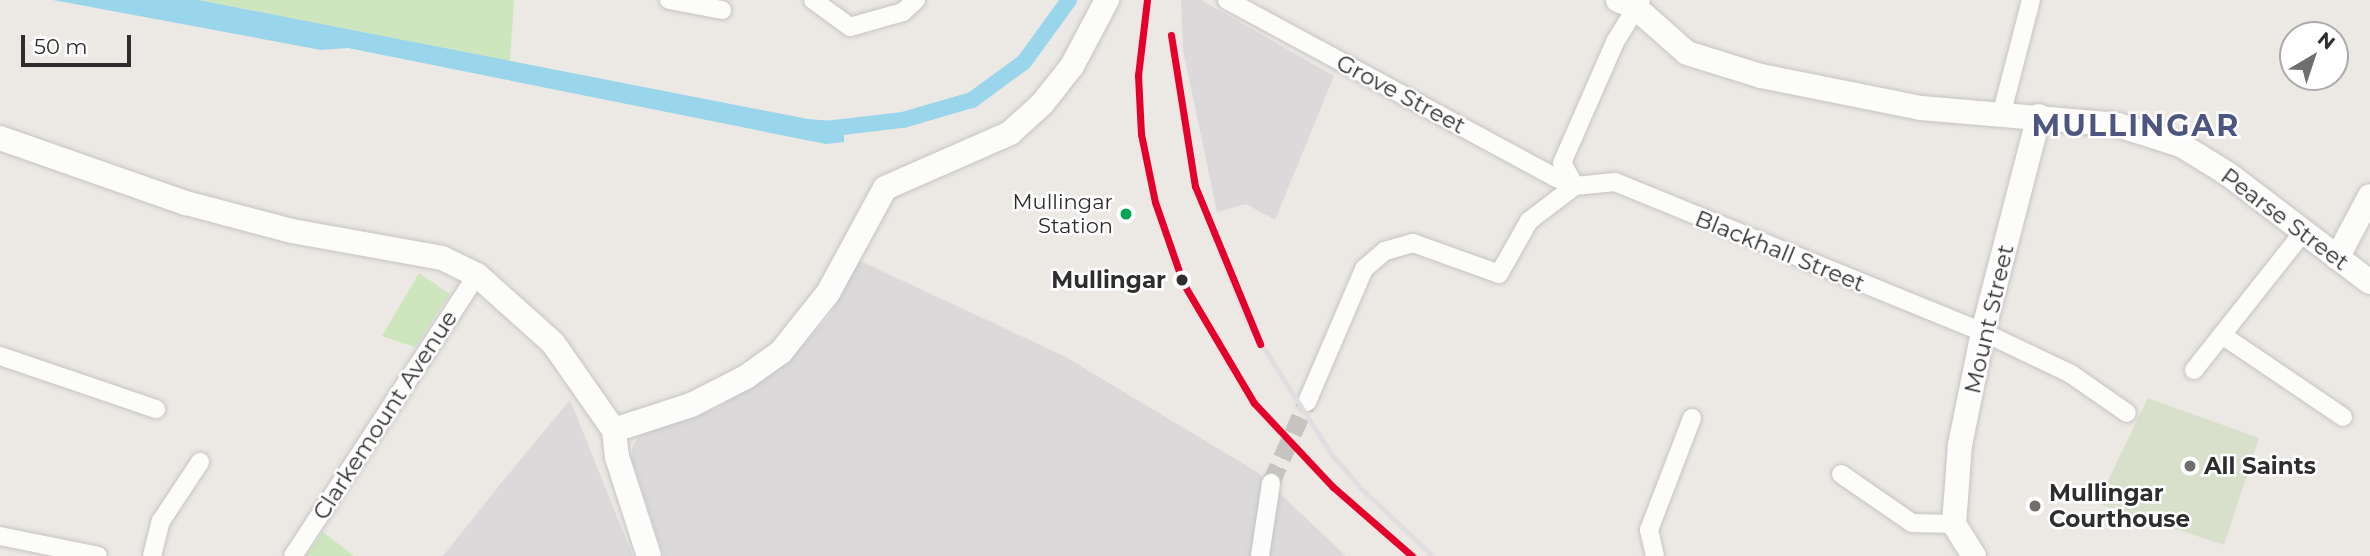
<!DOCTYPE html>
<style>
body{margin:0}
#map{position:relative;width:2370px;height:556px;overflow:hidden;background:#ece8e4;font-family:Montserrat,sans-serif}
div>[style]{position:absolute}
.industrial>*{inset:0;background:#dcd9db}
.green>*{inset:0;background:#cee6be}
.cemetery>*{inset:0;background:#d8e0cc}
.water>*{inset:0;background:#99d6ec}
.canal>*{height:16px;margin:-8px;padding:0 8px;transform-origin:8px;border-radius:8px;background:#99d6ec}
.street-tunnel>*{height:18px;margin-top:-9px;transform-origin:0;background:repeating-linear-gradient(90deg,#c6c3c0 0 18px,transparent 0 27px)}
.roads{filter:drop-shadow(0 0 2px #c5c4c5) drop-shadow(0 0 2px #c5c4c5)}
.street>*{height:18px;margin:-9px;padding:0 9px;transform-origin:9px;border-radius:9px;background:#fcfcfb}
.secondary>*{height:24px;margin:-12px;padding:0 12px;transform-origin:12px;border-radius:12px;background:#fcfcfb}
.rail>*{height:4.5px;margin:-2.25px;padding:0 2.25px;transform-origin:2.25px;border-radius:2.25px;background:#dfdfe1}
.rail-1>*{height:7px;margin:-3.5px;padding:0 3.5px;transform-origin:3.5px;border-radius:3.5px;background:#e4002b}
.dots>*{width:19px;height:19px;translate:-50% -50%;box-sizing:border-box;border:4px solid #fff;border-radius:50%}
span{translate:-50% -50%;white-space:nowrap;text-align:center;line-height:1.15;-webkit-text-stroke:5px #fff;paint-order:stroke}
.bus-label{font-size:21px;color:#2e2e2e}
.right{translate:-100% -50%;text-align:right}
.street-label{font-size:23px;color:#2e2e2e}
.stop-label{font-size:23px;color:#2e2e2e;font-weight:700}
.poi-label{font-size:23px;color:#2e2e2e;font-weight:700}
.left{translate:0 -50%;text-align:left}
.district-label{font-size:30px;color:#4d5680;font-weight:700;letter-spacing:2px}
.north{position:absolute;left:2279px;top:21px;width:70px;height:70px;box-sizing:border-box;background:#fff;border:2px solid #ababab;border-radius:50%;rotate:39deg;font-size:19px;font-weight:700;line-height:28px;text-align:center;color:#2e2e2e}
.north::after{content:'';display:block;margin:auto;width:24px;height:32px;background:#706f6e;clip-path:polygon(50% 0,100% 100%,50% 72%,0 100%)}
.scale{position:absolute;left:21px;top:35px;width:110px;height:32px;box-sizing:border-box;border:4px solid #2e2e2e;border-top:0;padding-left:9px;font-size:21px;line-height:24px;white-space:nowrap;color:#2e2e2e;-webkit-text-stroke:5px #fff;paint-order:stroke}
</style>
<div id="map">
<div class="industrial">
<i style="clip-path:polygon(1181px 0,1201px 0,1334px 76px,1275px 220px,1246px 204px,1217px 212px,1183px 50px)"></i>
<i style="clip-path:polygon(858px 260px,1064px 356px,1257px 472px,1346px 556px,664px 556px,631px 457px,633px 445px,640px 435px,716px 409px,786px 362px,829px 317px)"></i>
<i style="clip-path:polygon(570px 400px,633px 556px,443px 556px,502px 482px)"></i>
</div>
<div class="green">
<i style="clip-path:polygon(199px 0,514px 0,510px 61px)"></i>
<i style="clip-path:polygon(419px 273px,450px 294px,415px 347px,382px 336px)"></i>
<i style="clip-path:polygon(323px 532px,354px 556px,306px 556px)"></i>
</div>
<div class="cemetery">
<i style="clip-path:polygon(2148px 398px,2259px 438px,2224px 545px,2097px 503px)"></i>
</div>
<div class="water">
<i style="clip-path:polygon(53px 0,199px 0,808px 119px,844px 122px,844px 142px,826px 144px,348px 48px,321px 50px)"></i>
</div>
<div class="canal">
<i style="left:825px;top:129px;width:79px;rotate:-6.6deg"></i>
<i style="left:903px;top:120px;width:72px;rotate:-16.2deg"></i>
<i style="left:972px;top:100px;width:64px;rotate:-36.2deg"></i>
<i style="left:1024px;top:62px;width:77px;rotate:-54deg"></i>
</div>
<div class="street-tunnel">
<i style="left:1271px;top:483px;width:89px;rotate:-66deg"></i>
</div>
<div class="roads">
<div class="street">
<i style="left:669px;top:0;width:54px;rotate:10.7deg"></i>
<i style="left:813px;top:0;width:46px;rotate:36.1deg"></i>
<i style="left:850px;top:27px;width:55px;rotate:-15.8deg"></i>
<i style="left:903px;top:12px;width:18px;rotate:-43deg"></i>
<i style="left:1227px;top:0;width:372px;rotate:28.4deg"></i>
<i style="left:1554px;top:177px;width:23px;rotate:23deg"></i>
<i style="left:1575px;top:186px;width:40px;rotate:-5.7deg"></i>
<i style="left:1615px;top:182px;width:397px;rotate:22.2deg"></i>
<i style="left:1983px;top:332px;width:98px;rotate:25.5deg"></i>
<i style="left:2071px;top:374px;width:68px;rotate:34.9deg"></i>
<i style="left:2002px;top:112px;width:116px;rotate:-75.5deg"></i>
<i style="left:1575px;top:186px;width:26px;rotate:-119deg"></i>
<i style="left:1562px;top:163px;width:132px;rotate:-66.3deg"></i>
<i style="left:1615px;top:42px;width:49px;rotate:-58.2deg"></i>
<i style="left:2222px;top:335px;width:146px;rotate:34.1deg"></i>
<i style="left:0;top:356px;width:165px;rotate:18.8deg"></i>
<i style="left:2194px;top:370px;width:177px;rotate:-51.6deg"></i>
<i style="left:1307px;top:402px;width:145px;rotate:-66.8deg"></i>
<i style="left:1364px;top:269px;width:28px;rotate:-41deg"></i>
<i style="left:1385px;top:251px;width:29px;rotate:-16deg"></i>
<i style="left:1413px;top:243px;width:91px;rotate:19.8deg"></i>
<i style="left:1499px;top:274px;width:61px;rotate:-60.5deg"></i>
<i style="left:1529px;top:221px;width:58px;rotate:-37.3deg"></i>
<i style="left:1841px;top:474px;width:86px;rotate:34.6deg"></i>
<i style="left:1912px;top:523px;width:42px;rotate:1.4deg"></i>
<i style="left:0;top:536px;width:100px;rotate:11.5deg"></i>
<i style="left:152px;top:556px;width:36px;rotate:-76deg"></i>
<i style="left:161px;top:521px;width:71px;rotate:-56.5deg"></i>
<i style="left:293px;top:556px;width:336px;rotate:-56.8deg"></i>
<i style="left:1260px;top:556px;width:74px;rotate:-81.4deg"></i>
<i style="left:1655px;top:556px;width:27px;rotate:-103deg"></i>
<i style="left:1649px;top:530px;width:120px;rotate:-69deg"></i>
</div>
<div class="secondary">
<i style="left:1618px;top:0;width:18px;rotate:22deg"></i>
<i style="left:1635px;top:7px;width:69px;rotate:41.5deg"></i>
<i style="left:1687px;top:53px;width:77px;rotate:17.3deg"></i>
<i style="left:1761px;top:76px;width:163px;rotate:11.3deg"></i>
<i style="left:1921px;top:108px;width:198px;rotate:4.9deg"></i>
<i style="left:2118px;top:125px;width:66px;rotate:17.6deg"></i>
<i style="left:2181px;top:145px;width:55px;rotate:31.7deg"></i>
<i style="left:2228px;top:174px;width:178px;rotate:37.3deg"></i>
<i style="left:0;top:138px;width:197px;rotate:19.3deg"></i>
<i style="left:186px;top:203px;width:110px;rotate:14.8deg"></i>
<i style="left:292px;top:231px;width:152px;rotate:10.2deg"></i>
<i style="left:442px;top:258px;width:39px;rotate:26deg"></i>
<i style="left:477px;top:275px;width:102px;rotate:41.8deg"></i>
<i style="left:553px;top:343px;width:106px;rotate:55deg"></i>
<i style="left:614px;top:430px;width:27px;rotate:84deg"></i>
<i style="left:617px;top:457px;width:104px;rotate:72.1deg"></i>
<i style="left:2337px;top:258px;width:70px;rotate:-62deg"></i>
<i style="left:614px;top:430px;width:81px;rotate:-18deg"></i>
<i style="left:691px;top:405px;width:62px;rotate:-27deg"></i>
<i style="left:746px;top:377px;width:43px;rotate:-35.5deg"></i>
<i style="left:781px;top:352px;width:75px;rotate:-51.5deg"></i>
<i style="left:828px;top:293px;width:119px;rotate:-61.5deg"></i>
<i style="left:885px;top:188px;width:137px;rotate:-23.7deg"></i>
<i style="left:1010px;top:133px;width:43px;rotate:-42.2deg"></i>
<i style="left:1042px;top:104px;width:48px;rotate:-51.7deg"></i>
<i style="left:1072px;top:66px;width:75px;rotate:-62.1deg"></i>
<i style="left:1974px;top:556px;width:38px;rotate:-122deg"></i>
<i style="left:1954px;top:524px;width:79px;rotate:-85.7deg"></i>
<i style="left:1960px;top:445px;width:115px;rotate:-78.5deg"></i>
<i style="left:1983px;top:332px;width:223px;rotate:-75.5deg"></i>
</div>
</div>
<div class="rail">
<i style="left:1171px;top:33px;width:155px;rotate:81.1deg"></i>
<i style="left:1195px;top:186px;width:145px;rotate:68.9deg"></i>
<i style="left:1247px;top:321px;width:155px;rotate:57.6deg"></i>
<i style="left:1330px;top:452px;width:46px;rotate:49.4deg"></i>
<i style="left:1360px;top:487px;width:100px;rotate:43.4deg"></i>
</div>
<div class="rail-1">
<i style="left:1147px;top:0;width:76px;rotate:96.8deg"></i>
<i style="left:1138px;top:75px;width:59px;rotate:87.1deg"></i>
<i style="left:1141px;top:134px;width:69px;rotate:78.4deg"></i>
<i style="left:1155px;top:202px;width:86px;rotate:70.9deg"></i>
<i style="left:1183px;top:283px;width:139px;rotate:59.4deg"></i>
<i style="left:1254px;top:403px;width:115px;rotate:46.8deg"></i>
<i style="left:1333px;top:487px;width:105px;rotate:41.1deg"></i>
<i style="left:1171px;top:35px;width:153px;rotate:81deg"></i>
<i style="left:1195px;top:186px;width:171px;rotate:67.6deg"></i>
</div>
<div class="dots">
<i style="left:1126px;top:214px;background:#00a651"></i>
<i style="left:1182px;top:280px;background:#2e2e2e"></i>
<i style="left:2190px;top:466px;background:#706f6e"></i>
<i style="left:2035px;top:506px;background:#706f6e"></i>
</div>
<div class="bus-label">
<span class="right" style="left:1113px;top:214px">Mullingar<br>Station</span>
</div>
<div class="street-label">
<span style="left:1401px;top:94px;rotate:28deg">Grove Street</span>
<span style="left:2285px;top:219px;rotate:37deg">Pearse Street</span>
<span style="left:1780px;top:251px;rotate:22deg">Blackhall Street</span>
<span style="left:1989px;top:319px;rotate:-77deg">Mount Street</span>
<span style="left:385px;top:415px;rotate:-57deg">Clarkemount Avenue</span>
</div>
<div class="stop-label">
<span class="right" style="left:1166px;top:280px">Mullingar</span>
</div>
<div class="poi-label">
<span class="left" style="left:2204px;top:466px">All Saints</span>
<span class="left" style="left:2049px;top:506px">Mullingar<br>Courthouse</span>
</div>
<div class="district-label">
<span style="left:2136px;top:126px">MULLINGAR</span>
</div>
<div class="north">N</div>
<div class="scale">50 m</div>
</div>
